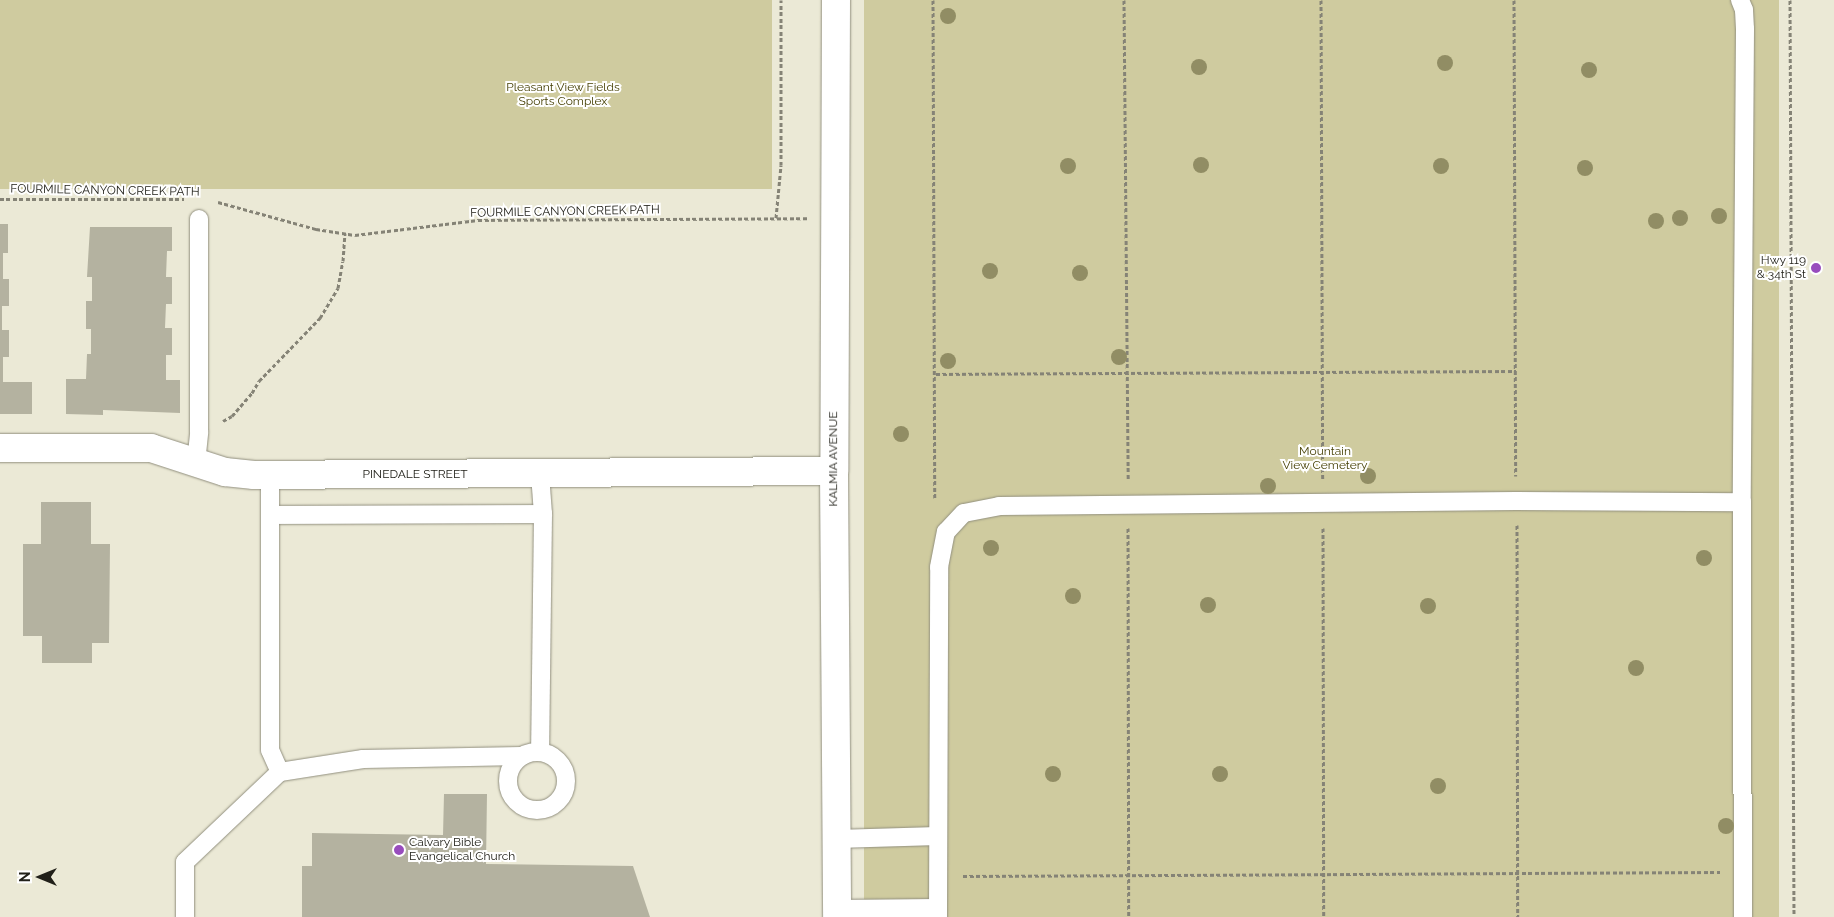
<!DOCTYPE html>
<style>
body{margin:0}
#map{position:relative;width:1834px;height:917px;overflow:hidden;background:#ebe9d6;font-family:Raleway,sans-serif}
div>[style]{position:absolute}
.green>*{inset:0;background:#cfcb9f;transform-origin:0 0}
.building>*{inset:0;background:#b4b2a0}
.path>*{height:3px;margin-top:-1.5px;transform-origin:0;background:repeating-linear-gradient(90deg,#858376 0 4px,transparent 0 6.5px)}
.roads{filter:drop-shadow(0 0 1px #918f7e) drop-shadow(0 0 1px #918f7e)}
.lane>*{height:18px;margin:-9px;padding:0 9px;transform-origin:9px;border-radius:9px;background:#fff}
.lane>.ring{margin:-9px;padding:0;box-sizing:content-box;background:none;border:18px solid #fff;border-radius:50%}
.street>*{height:28px;margin:-14px;padding:0 14px;transform-origin:14px;border-radius:14px;background:#fff}
.trees>*{width:16px;height:16px;margin:-8px;border-radius:50%;background:#918d64}
.dots>*{width:14px;height:14px;translate:-50% -50%;box-sizing:border-box;border:2px solid #fff;border-radius:50%}
span{translate:-50% -50%;white-space:nowrap;text-align:center;line-height:1.15;-webkit-text-stroke:4px #fff;paint-order:stroke}
.park-label{font-size:12px;color:#474106}
.street-label{font-size:12px;color:#212019}
.poi-label{font-size:12px;color:#212019}
.right{translate:-100% -50%;text-align:right}
.left{translate:0 -50%;text-align:left}
.north{position:absolute;left:15px;top:852px;width:50px;height:50px;-webkit-text-stroke:4px #fff;paint-order:stroke;rotate:270deg;font-size:14px;font-weight:700;line-height:20px;text-align:center;color:#212019}
.north::after{content:'';display:block;margin:auto;width:18px;height:22px;background:#212019;clip-path:polygon(50% 0,100% 100%,50% 72%,0 100%)}
</style>
<div id="map">
<div class="green">
<i style="left:0;top:0;width:772px;height:189px"></i>
<i style="left:864px;top:0;width:915px;height:917px"></i>
</div>
<div class="building">
<i style="clip-path:polygon(0 224px,8px 224px,8px 253px,3px 253px,3px 279px,9px 279px,9px 306px,2px 306px,2px 330px,9px 330px,9px 357px,3px 357px,3px 382px,32px 382px,32px 414px,0 414px)"></i>
<i style="clip-path:polygon(90px 227px,172px 227px,172px 251px,167px 251px,166px 277px,172px 277px,172px 304px,166px 304px,165px 328px,172px 328px,172px 355px,166px 355px,166px 380px,180px 380px,180px 413px,103px 410px,103px 415px,66px 414px,66px 379px,86px 379px,87px 354px,91px 354px,91px 329px,86px 329px,86px 301px,92px 301px,92px 277px,87px 277px)"></i>
<i style="clip-path:polygon(41px 502px,91px 502px,91px 544px,110px 544px,109px 643px,92px 643px,92px 663px,42px 663px,42px 636px,23px 636px,23px 544px,41px 544px)"></i>
<i style="clip-path:polygon(444px 794px,487px 794px,486px 864px,633px 866px,650px 917px,302px 917px,302px 866px,312px 866px,312px 833px,443px 835px)"></i>
</div>
<div class="path">
<i style="left:933px;top:0;width:498px;rotate:89.8deg"></i>
<i style="left:1124px;top:0;width:479px;rotate:89.5deg"></i>
<i style="left:1321px;top:0;width:479px;rotate:89.8deg"></i>
<i style="left:1514px;top:0;width:476px;rotate:89.8deg"></i>
<i style="left:1790px;top:0;width:917px;rotate:89.75deg"></i>
<i style="left:0;top:199px;width:184px"></i>
<i style="left:218px;top:202px;width:102px;rotate:15.4deg"></i>
<i style="left:316px;top:229px;width:39px;rotate:9deg"></i>
<i style="left:355px;top:235px;width:124px;rotate:-7deg"></i>
<i style="left:478px;top:220px;width:329px;rotate:-0.3deg"></i>
<i style="left:776px;top:218px;width:53px;rotate:-84.6deg"></i>
<i style="left:781px;top:165px;width:165px;rotate:-90deg"></i>
<i style="left:936px;top:374px;width:580px;rotate:-0.3deg"></i>
<i style="left:223px;top:421px;width:10px;rotate:-29deg"></i>
<i style="left:232px;top:416px;width:30px;rotate:-49deg"></i>
<i style="left:252px;top:393px;width:14px;rotate:-60deg"></i>
<i style="left:259px;top:381px;width:88px;rotate:-45.9deg"></i>
<i style="left:320px;top:318px;width:35px;rotate:-59deg"></i>
<i style="left:338px;top:288px;width:27px;rotate:-80deg"></i>
<i style="left:343px;top:261px;width:28px;rotate:-86deg"></i>
<i style="left:1517px;top:525px;width:392px;rotate:89.9deg"></i>
<i style="left:1128px;top:528px;width:389px;rotate:89.9deg"></i>
<i style="left:1323px;top:528px;width:389px;rotate:89.9deg"></i>
<i style="left:963px;top:876px;width:757px;rotate:-0.3deg"></i>
</div>
<div class="roads">
<div class="lane">
<i style="left:1740px;top:0;width:11px;rotate:68deg"></i>
<i style="left:1744px;top:10px;width:19px;rotate:87deg"></i>
<i style="left:1745px;top:29px;width:473px;rotate:90.4deg"></i>
<i style="left:196px;top:463px;width:31px;rotate:-84deg"></i>
<i style="left:199px;top:432px;width:213px;rotate:-90deg"></i>
<i style="left:540px;top:474px;width:40px;rotate:85.7deg"></i>
<i style="left:270px;top:475px;width:275px;rotate:90deg"></i>
<i style="left:270px;top:750px;width:24px;rotate:66deg"></i>
<i style="left:271px;top:515px;width:272px;rotate:-0.2deg"></i>
<i style="left:543px;top:514px;width:237px;rotate:90.7deg"></i>
<i class="ring" style="left:508px;top:752px;width:40px;height:40px"></i>
<i style="left:836px;top:839px;width:102px;rotate:-1.7deg"></i>
<i style="left:837px;top:909px;width:101px;rotate:-0.6deg"></i>
<i style="left:185px;top:917px;width:55px;rotate:-90deg"></i>
<i style="left:185px;top:862px;width:131px;rotate:-43.5deg"></i>
<i style="left:280px;top:772px;width:84px;rotate:-8.9deg"></i>
<i style="left:363px;top:759px;width:159px;rotate:-1.1deg"></i>
<i style="left:938px;top:917px;width:350px;rotate:-89.8deg"></i>
<i style="left:939px;top:567px;width:36px;rotate:-79deg"></i>
<i style="left:946px;top:532px;width:26px;rotate:-47deg"></i>
<i style="left:964px;top:513px;width:36px;rotate:-11deg"></i>
<i style="left:999px;top:506px;width:517px;rotate:-0.55deg"></i>
<i style="left:1516px;top:501px;width:226px;rotate:0.3deg"></i>
<i style="left:1742px;top:502px;width:415px;rotate:89.9deg"></i>
</div>
<div class="street">
<i style="left:836px;top:0;width:471px;rotate:90.2deg"></i>
<i style="left:834px;top:471px;width:446px;rotate:89.6deg"></i>
<i style="left:0;top:448px;width:151px"></i>
<i style="left:151px;top:448px;width:78px;rotate:18deg"></i>
<i style="left:225px;top:472px;width:29px;rotate:6deg"></i>
<i style="left:254px;top:475px;width:580px;rotate:-0.4deg"></i>
</div>
</div>
<div class="trees">
<i style="left:948px;top:16px"></i>
<i style="left:1445px;top:63px"></i>
<i style="left:1199px;top:67px"></i>
<i style="left:1589px;top:70px"></i>
<i style="left:1201px;top:165px"></i>
<i style="left:1068px;top:166px"></i>
<i style="left:1441px;top:166px"></i>
<i style="left:1585px;top:168px"></i>
<i style="left:1719px;top:216px"></i>
<i style="left:1680px;top:218px"></i>
<i style="left:1656px;top:221px"></i>
<i style="left:990px;top:271px"></i>
<i style="left:1080px;top:273px"></i>
<i style="left:1119px;top:357px"></i>
<i style="left:948px;top:361px"></i>
<i style="left:901px;top:434px"></i>
<i style="left:1368px;top:476px"></i>
<i style="left:1268px;top:486px"></i>
<i style="left:991px;top:548px"></i>
<i style="left:1704px;top:558px"></i>
<i style="left:1073px;top:596px"></i>
<i style="left:1208px;top:605px"></i>
<i style="left:1428px;top:606px"></i>
<i style="left:1636px;top:668px"></i>
<i style="left:1053px;top:774px"></i>
<i style="left:1220px;top:774px"></i>
<i style="left:1438px;top:786px"></i>
<i style="left:1726px;top:826px"></i>
</div>
<div class="dots">
<i style="left:1816px;top:268px;background:#984cbd"></i>
<i style="left:399px;top:850px;background:#984cbd"></i>
</div>
<div class="park-label">
<span style="left:563px;top:95px">Pleasant View Fields<br>Sports Complex</span>
<span style="left:1325px;top:459px">Mountain<br>View Cemetery</span>
</div>
<div class="street-label">
<span style="left:105px;top:191px;rotate:1deg">FOURMILE CANYON CREEK PATH</span>
<span style="left:565px;top:212px;rotate:-1deg">FOURMILE CANYON CREEK PATH</span>
<span style="left:834px;top:459px;rotate:-90deg">KALMIA AVENUE</span>
<span style="left:415px;top:475px">PINEDALE STREET</span>
</div>
<div class="poi-label">
<span class="right" style="left:1806px;top:268px">Hwy 119<br>&amp; 34th St</span>
<span class="left" style="left:409px;top:850px">Calvary Bible<br>Evangelical Church</span>
</div>
<div class="north">N</div>
</div>
